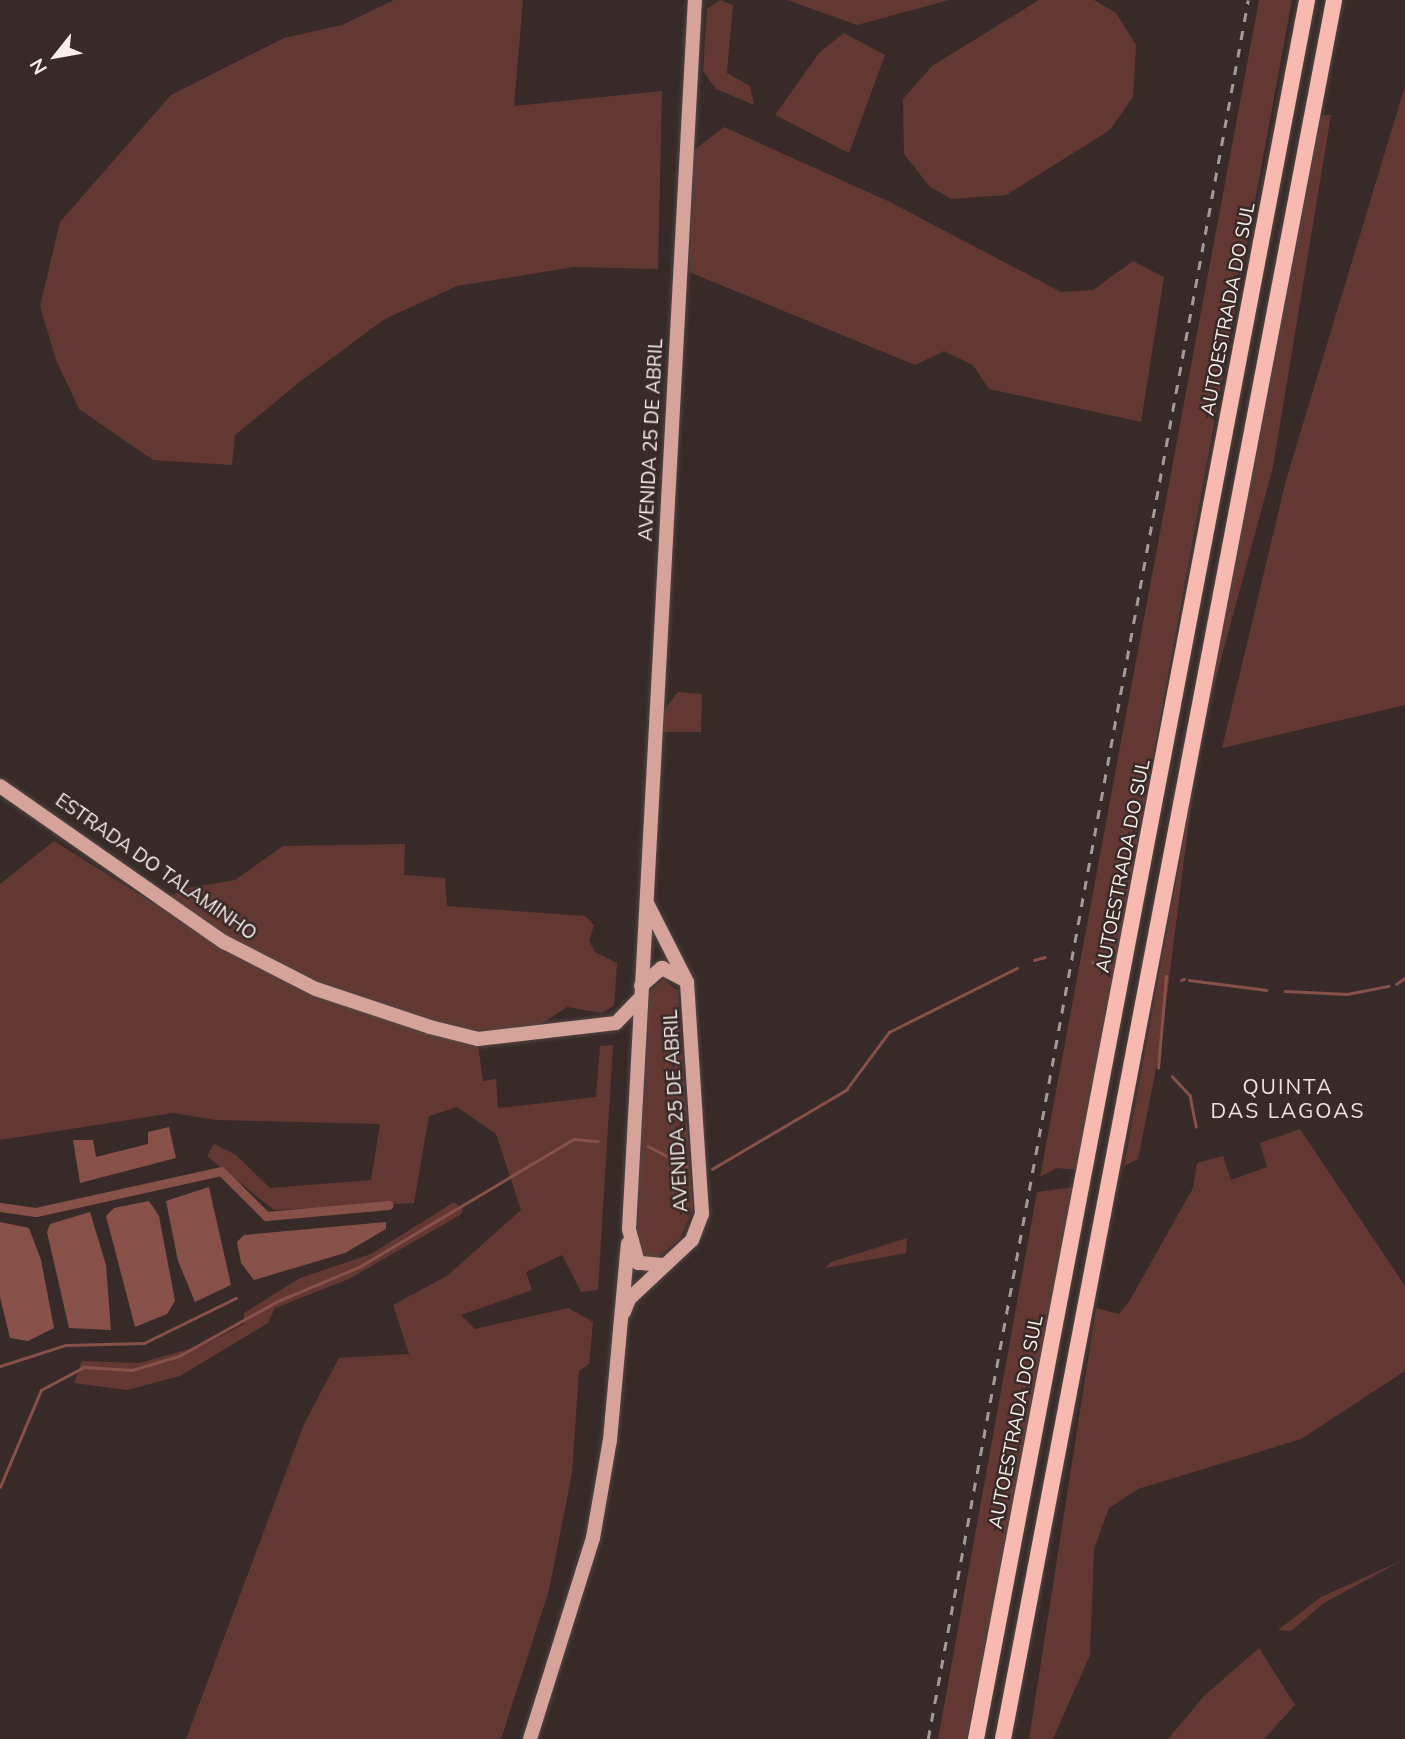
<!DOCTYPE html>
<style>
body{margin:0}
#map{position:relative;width:1405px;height:1739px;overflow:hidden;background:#372a28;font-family:Mulish,sans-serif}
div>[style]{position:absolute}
.green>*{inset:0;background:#633833}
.water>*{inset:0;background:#87514a}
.stream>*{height:2.5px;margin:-1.25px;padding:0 1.25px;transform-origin:1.25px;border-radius:1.25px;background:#87514a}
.canal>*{height:9px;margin:-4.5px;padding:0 4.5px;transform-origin:4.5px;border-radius:4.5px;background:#87514a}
.roads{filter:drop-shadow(0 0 2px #524644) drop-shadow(0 0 2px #524644)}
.major>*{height:14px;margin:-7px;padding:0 7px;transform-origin:7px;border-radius:7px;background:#d6a39b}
.highway>*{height:16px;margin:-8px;padding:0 8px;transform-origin:8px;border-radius:8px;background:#f8b9b0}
.rail>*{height:2.5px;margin-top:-1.25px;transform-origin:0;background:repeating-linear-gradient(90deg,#a59a98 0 9px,transparent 0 18px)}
span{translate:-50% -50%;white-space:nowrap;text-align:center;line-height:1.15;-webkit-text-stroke:5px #372a28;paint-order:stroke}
.street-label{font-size:19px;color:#f8efed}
.neighbourhood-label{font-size:21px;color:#f0dfdc;letter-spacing:2px}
.north{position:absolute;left:21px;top:21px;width:70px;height:70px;-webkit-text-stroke:5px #372a28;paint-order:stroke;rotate:239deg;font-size:19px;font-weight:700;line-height:28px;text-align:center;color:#f8efed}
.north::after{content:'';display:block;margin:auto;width:24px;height:32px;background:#f8efed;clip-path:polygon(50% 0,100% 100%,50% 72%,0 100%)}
</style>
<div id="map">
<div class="green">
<i style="clip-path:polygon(394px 0,523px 0,514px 106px,662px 91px,658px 269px,574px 267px,457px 286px,385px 319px,302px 380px,235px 435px,232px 465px,153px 460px,79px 409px,56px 360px,40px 306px,60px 222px,171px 95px,284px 38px,342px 25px)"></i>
<i style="clip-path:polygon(720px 0,733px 5px,727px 73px,750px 86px,754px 105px,716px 89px,703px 71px,707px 9px)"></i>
<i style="clip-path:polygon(787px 0,949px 0,857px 25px)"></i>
<i style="clip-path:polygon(1039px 0,1094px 0,1116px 13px,1136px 45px,1133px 97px,1110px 130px,1006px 195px,952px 199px,930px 187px,904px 154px,903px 99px,932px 66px)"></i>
<i style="clip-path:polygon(1259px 0,1292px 0,1077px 1170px,1057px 1168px,1040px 1177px)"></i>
<i style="clip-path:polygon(844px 33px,885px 55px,849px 153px,775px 115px,819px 53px)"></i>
<i style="clip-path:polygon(1405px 86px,1405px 705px,1222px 748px,1286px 480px)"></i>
<i style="clip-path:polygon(1321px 115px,1331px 115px,1273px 467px,1207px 711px)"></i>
<i style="clip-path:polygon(724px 127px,890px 202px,1061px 292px,1093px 290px,1133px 261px,1164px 277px,1141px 422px,989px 389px,973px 365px,944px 351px,915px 365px,689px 272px,694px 150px)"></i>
<i style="clip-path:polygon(678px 692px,702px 694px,701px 732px,663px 732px,664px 710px)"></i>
<i style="clip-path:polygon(1193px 788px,1161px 1044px,1138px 1159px,1124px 1166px)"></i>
<i style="clip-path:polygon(54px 841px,153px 903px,188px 888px,235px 880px,283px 846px,405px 844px,404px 875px,445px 878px,447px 906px,585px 916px,594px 925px,589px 941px,595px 952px,617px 963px,614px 1006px,601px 1013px,567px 1007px,536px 1027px,478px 1045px,483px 1081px,496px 1079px,498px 1108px,596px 1097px,600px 1046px,613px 1045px,598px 1290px,581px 1292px,562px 1255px,526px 1272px,532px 1290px,461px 1315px,475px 1329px,568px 1308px,593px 1322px,589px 1364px,579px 1371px,572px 1473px,549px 1590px,501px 1739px,186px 1739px,304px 1424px,339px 1358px,409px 1354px,393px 1305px,447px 1276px,521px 1210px,496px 1134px,457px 1107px,429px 1116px,414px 1203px,274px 1210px,207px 1156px,214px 1144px,236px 1155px,270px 1188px,371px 1180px,380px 1124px,216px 1120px,173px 1113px,0 1140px,0 884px)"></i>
<i style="clip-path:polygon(663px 979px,678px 991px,693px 1209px,680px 1239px,656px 1259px,641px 1256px,636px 1246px,649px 993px)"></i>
<i style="clip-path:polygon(1300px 1129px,1405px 1286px,1405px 1371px,1301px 1439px,1138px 1489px,1109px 1508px,1094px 1549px,1090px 1655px,1053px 1739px,1029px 1739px,1096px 1308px,1119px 1314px,1130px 1300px,1193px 1188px,1197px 1163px,1223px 1156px,1231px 1180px,1267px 1167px,1260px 1143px)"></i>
<i style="clip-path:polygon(1074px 1187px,967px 1739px,938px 1739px,1037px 1192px)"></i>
<i style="clip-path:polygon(454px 1202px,463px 1210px,460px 1215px,349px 1279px,275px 1308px,268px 1323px,180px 1376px,127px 1390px,74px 1383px,82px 1361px,140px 1363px,203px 1345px,244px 1324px,244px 1313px,300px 1278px,371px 1254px)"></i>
<i style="clip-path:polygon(907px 1238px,906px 1253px,825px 1268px,831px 1262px)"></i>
<i style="clip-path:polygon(1405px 1559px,1324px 1603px,1291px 1631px,1278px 1630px,1321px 1597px)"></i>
<i style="clip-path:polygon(1259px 1648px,1295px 1705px,1264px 1739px,1168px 1739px,1204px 1696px)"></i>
</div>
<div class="water">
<i style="clip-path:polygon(169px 1127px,176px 1158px,80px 1183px,73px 1140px,93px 1140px,96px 1157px,148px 1144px,148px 1132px)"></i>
<i style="clip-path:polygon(209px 1187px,231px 1285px,195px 1302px,178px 1261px,166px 1201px)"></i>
<i style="clip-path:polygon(149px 1201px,159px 1216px,175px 1301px,167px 1314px,135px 1327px,106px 1216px,114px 1208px)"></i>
<i style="clip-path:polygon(90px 1212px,106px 1265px,111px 1330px,69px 1328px,47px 1232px,50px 1224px)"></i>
<i style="clip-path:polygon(0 1222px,29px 1228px,41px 1260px,54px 1328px,28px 1341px,10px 1338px,0 1297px)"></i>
<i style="clip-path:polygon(386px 1222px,386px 1229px,345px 1253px,254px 1280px,241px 1263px,237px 1242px,244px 1235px)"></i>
</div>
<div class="stream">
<i style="left:1034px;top:960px;width:11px;rotate:-15deg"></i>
<i style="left:1092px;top:962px;width:11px;rotate:10deg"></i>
<i style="left:1181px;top:980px;width:3px;rotate:-18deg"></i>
<i style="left:1189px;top:980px;width:78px;rotate:7.4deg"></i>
<i style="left:1396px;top:984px;width:11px;rotate:-34deg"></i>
<i style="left:1285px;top:991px;width:62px;rotate:2.8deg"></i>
<i style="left:1347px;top:994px;width:42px;rotate:-11deg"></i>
<i style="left:1158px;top:1068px;width:92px;rotate:-85deg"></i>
<i style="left:1172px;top:1076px;width:26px;rotate:47deg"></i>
<i style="left:1190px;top:1095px;width:32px;rotate:79deg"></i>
<i style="left:648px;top:1146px;width:43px;rotate:27.8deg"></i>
<i style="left:712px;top:1169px;width:156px;rotate:-30.5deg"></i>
<i style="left:846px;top:1090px;width:72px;rotate:-53.4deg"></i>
<i style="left:889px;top:1032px;width:143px;rotate:-26.6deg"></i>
<i style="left:0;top:1366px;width:69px;rotate:-17.7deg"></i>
<i style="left:66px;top:1345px;width:78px;rotate:-1.5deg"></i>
<i style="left:144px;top:1343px;width:102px;rotate:-26.1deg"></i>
<i style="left:0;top:1487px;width:105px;rotate:-67.1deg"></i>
<i style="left:41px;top:1390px;width:49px;rotate:-28.1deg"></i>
<i style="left:84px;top:1367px;width:48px;rotate:3.6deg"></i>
<i style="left:132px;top:1370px;width:49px;rotate:-16.6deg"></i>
<i style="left:179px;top:1356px;width:111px;rotate:-29.1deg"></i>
<i style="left:276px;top:1302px;width:90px;rotate:-22.9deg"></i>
<i style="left:359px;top:1267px;width:250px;rotate:-30.8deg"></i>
<i style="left:574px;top:1139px;width:24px;rotate:5deg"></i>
</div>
<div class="canal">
<i style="left:0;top:1207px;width:36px;rotate:8deg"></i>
<i style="left:36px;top:1212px;width:189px;rotate:-12.5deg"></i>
<i style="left:221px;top:1171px;width:64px;rotate:45deg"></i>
<i style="left:266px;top:1216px;width:123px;rotate:-5.1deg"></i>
</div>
<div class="roads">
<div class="major">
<i style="left:0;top:786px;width:273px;rotate:34.9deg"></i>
<i style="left:224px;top:942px;width:103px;rotate:27.1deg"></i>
<i style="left:316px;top:989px;width:120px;rotate:18.4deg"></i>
<i style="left:430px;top:1027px;width:49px;rotate:14deg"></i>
<i style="left:478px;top:1039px;width:139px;rotate:-6.6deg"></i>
<i style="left:616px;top:1023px;width:33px;rotate:-46deg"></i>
<i style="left:641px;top:986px;width:28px;rotate:-41deg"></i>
<i style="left:662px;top:968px;width:27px;rotate:28deg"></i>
<i style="left:663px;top:1265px;width:25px;rotate:-175deg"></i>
<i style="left:638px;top:1263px;width:35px;rotate:-105deg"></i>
<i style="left:629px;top:1229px;width:1231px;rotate:-86.93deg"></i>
<i style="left:624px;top:1312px;width:14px;rotate:-69deg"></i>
<i style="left:629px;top:1299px;width:86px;rotate:-43.1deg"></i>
<i style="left:692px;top:1240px;width:28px;rotate:-69deg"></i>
<i style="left:702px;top:1214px;width:232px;rotate:-93.7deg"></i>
<i style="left:687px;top:982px;width:86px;rotate:-116.9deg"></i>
<i style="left:530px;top:1739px;width:211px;rotate:-72.6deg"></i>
<i style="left:593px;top:1538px;width:99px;rotate:-80.2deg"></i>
<i style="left:610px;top:1440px;width:197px;rotate:-84.8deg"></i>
</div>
<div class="highway">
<i style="left:976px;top:1739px;width:1770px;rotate:-79.22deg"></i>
<i style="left:1003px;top:1739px;width:1770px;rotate:-79.22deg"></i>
</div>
</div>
<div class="rail">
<i style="left:928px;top:1739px;width:1768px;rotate:-79.57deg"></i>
</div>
<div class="street-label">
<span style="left:1228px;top:309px;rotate:-79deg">AUTOESTRADA DO SUL</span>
<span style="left:651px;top:440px;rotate:-87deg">AVENIDA 25 DE ABRIL</span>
<span style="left:1123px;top:866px;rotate:-79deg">AUTOESTRADA DO SUL</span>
<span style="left:156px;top:867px;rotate:35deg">ESTRADA DO TALAMINHO</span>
<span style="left:676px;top:1111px;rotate:-93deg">AVENIDA 25 DE ABRIL</span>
<span style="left:1016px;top:1422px;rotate:-79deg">AUTOESTRADA DO SUL</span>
</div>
<div class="neighbourhood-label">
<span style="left:1288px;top:1098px">QUINTA<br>DAS LAGOAS</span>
</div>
<div class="north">N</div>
</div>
